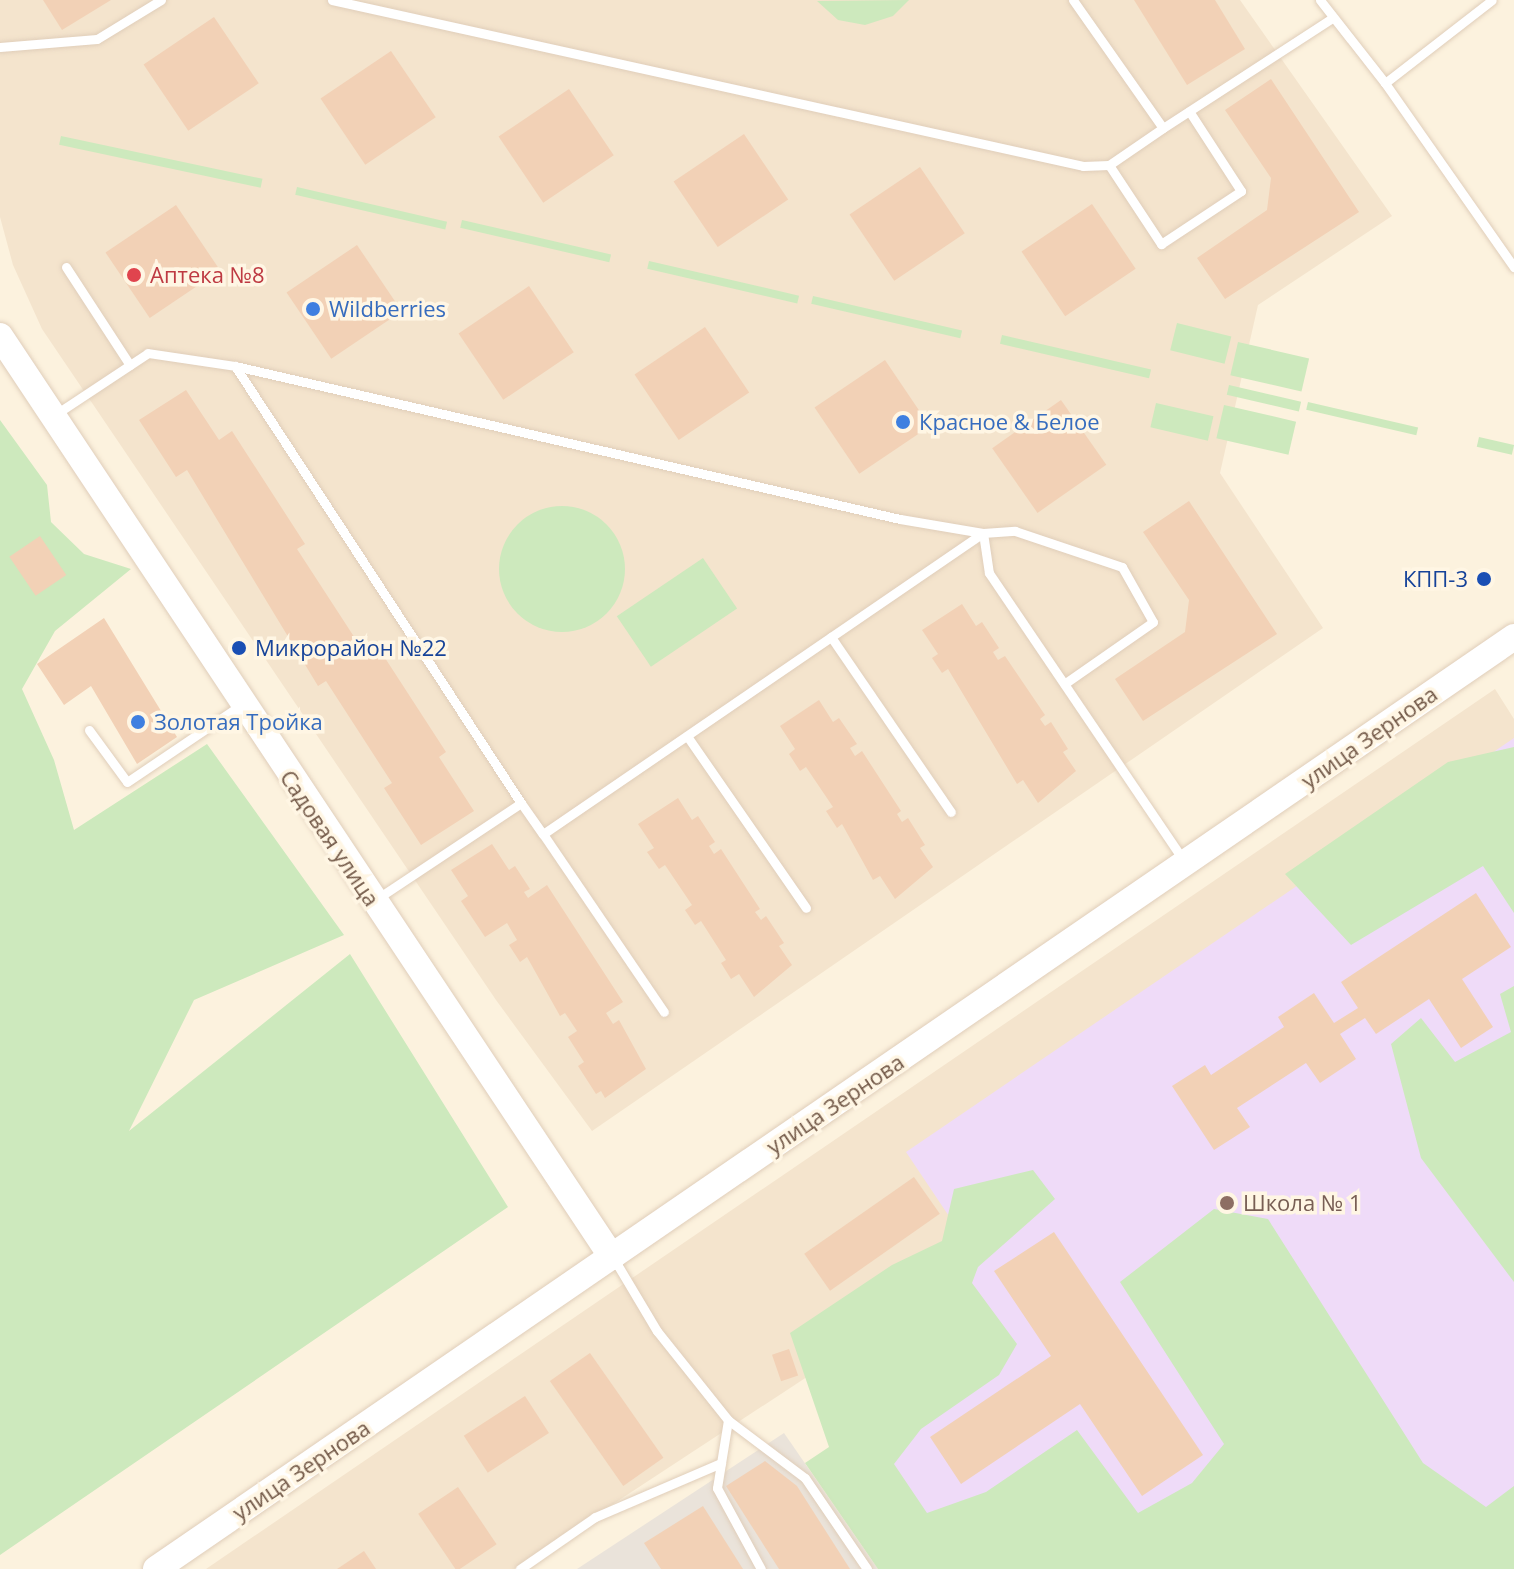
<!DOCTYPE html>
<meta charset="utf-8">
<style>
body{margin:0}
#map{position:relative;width:1514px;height:1569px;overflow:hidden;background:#fcf2de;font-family:"Open Sans",sans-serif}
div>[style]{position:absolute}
.residential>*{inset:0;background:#f4e4cd}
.industrial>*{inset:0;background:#eae3da}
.education>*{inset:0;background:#efdbf8}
.green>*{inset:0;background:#cde9bd;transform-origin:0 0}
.round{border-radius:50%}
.building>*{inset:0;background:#f2d1b6;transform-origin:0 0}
.roads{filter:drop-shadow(0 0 2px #e0ceba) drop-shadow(0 0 2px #e0ceba)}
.lane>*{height:9px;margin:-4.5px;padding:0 4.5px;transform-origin:4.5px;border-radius:4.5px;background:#fff}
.secondary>*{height:26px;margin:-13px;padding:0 13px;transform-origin:13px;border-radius:13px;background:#fff}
.dots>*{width:22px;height:22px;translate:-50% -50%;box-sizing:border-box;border:4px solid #fff6e4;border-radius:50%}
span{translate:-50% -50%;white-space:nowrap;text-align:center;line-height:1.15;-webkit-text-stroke:7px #fff6e4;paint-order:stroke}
.health-label{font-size:22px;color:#be3a42}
.left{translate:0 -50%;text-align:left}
.shop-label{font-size:22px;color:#366cbe}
.transit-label{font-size:22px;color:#164399}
.right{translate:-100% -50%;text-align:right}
.street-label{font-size:22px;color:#725847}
.education-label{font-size:22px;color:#785e54}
</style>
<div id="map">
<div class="residential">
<i style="clip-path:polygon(0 0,1240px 0,1392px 216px,1258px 305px,1220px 473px,1323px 628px,592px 1131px,496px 1000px,42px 329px,13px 265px,0 217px)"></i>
<i style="clip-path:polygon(1495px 689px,1514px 719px,1514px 1550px,1486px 1569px,819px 1369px,514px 1569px,206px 1569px)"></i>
</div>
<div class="industrial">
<i style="clip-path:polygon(784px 1433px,878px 1569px,577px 1569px)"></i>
</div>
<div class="education">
<i style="clip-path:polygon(1514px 738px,1514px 1550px,1486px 1569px,955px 1569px,820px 1369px,975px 1255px,906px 1152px)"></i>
</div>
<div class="green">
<i style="clip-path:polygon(909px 0,893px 16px,865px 25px,838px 20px,817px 1px)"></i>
<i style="left:61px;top:136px;width:206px;height:9px;rotate:12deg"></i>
<i style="left:297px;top:187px;width:154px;height:8px;rotate:13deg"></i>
<i style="left:462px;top:220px;width:153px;height:8px;rotate:13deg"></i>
<i style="left:649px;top:261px;width:154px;height:8px;rotate:13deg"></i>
<i style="left:813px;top:296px;width:153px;height:8px;rotate:13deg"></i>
<i style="left:1177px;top:323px;width:56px;height:28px;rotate:14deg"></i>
<i style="left:1002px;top:335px;width:153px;height:9px;rotate:13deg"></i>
<i style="left:1238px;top:342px;width:73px;height:34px;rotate:13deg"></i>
<i style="left:1229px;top:385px;width:74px;height:10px;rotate:13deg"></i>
<i style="left:1308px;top:402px;width:113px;height:8px;rotate:13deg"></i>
<i style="left:1156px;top:403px;width:59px;height:25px;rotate:13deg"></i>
<i style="left:1224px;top:405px;width:74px;height:34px;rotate:13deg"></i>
<i style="clip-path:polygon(0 420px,47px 485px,51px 522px,84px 554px,131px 569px,55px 631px,22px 689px,54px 760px,74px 830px,207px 744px,344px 935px,194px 1000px,129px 1131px,350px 954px,508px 1207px,0 1555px)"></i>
<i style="left:1479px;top:437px;width:36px;height:10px;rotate:13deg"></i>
<i class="round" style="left:499px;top:506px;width:126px;height:126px"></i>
<i style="left:703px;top:558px;width:61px;height:104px;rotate:56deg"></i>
<i style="clip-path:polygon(1514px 747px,1514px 913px,1483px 866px,1351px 945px,1285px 874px,1448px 762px)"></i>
<i style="clip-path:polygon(1514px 986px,1514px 1282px,1421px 1158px,1391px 1044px,1421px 1018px,1455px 1062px,1511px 1032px,1500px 994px)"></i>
<i style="clip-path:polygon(1033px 1170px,1055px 1199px,978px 1267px,972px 1283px,1017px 1344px,999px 1375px,921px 1429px,894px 1464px,927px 1513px,986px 1492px,1077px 1430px,1138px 1513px,1192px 1483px,1224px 1444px,1120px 1282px,1214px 1209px,1268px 1219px,1423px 1463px,1486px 1507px,1514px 1486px,1514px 1569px,878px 1569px,805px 1463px,829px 1447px,790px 1333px,892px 1265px,942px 1241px,954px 1189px)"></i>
</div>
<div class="building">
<i style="clip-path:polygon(43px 0,111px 0,62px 30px)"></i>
<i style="clip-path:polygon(1134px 0,1215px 0,1245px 49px,1187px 85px)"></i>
<i style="left:214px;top:17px;width:80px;height:85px;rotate:56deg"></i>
<i style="left:391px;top:51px;width:80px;height:85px;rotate:56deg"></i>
<i style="clip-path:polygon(1271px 79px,1359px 212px,1225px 299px,1197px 258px,1267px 210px,1271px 178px,1225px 110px)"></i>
<i style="left:569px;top:89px;width:80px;height:85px;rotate:56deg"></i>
<i style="left:744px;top:134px;width:79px;height:85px;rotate:56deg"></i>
<i style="left:920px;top:167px;width:80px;height:85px;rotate:56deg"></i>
<i style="left:1092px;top:204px;width:78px;height:85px;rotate:56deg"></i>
<i style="left:176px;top:205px;width:79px;height:85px;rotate:56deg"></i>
<i style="left:357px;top:245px;width:80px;height:85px;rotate:56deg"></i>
<i style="left:529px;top:286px;width:80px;height:85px;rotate:56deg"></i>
<i style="left:705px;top:327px;width:79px;height:85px;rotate:56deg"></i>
<i style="left:885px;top:360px;width:80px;height:85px;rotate:56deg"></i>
<i style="clip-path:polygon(186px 390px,219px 440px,232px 431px,305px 544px,297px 549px,362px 649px,374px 641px,446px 752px,439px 757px,474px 811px,421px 845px,384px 788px,392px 783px,326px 681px,318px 686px,187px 470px,176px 477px,139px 420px)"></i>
<i style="left:1061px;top:400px;width:79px;height:84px;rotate:55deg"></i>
<i style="clip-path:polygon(1189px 501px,1277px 634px,1143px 721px,1115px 679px,1185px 632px,1189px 600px,1143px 532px)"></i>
<i style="left:40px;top:536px;width:47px;height:37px;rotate:56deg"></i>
<i style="clip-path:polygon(962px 604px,976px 626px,982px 622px,999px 648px,993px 652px,998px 660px,1005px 656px,1045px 715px,1040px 719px,1045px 726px,1051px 722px,1068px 749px,1063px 752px,1076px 771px,1038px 803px,1023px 780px,1017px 784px,948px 669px,942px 673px,932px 658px,938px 654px,922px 630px)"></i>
<i style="clip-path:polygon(104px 618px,177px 737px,137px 764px,91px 686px,64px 705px,37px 664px)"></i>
<i style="clip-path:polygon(819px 700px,833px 722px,839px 718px,857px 744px,850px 748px,855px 756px,862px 751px,901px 811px,897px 814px,902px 822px,908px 818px,925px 845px,920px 848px,933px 867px,895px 899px,880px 876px,873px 880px,842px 824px,837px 828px,826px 811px,833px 807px,806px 767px,800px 771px,789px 754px,795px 749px,780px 726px)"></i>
<i style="clip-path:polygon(678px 798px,692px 820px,698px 816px,715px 842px,709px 846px,714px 854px,721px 849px,760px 909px,755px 912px,761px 920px,766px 916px,784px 943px,779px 946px,792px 965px,754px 997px,739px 974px,731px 979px,721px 963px,726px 960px,701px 921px,695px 925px,685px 910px,692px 905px,665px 865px,659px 869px,647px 852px,654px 848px,638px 824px)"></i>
<i style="clip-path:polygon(492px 844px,509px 870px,515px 866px,530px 889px,524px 892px,528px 898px,547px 885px,623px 1002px,606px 1013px,613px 1024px,619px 1020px,646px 1069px,605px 1098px,601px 1091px,596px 1094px,578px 1066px,584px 1062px,568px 1037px,577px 1031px,565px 1013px,560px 1016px,527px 957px,520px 962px,509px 945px,517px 940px,507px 923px,485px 937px,461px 901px,468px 896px,451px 870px)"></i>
<i style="clip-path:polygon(1476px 893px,1511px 947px,1462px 979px,1493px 1027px,1461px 1048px,1429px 999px,1376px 1034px,1365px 1018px,1340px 1034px,1356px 1059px,1320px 1083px,1306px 1063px,1237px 1108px,1250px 1127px,1214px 1150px,1172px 1086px,1205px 1065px,1211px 1075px,1284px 1027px,1278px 1017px,1314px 993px,1334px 1023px,1358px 1008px,1341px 982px)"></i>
<i style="left:914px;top:1177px;width:45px;height:134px;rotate:55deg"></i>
<i style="clip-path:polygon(1054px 1232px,1203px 1455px,1142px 1496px,1080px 1404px,961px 1484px,930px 1437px,1051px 1356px,994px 1271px)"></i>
<i style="left:789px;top:1349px;width:28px;height:18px;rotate:71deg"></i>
<i style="left:590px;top:1353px;width:128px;height:49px;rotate:55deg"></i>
<i style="left:525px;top:1396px;width:44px;height:73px;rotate:57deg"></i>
<i style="clip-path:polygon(765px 1461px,797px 1486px,850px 1569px,779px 1569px,726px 1486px)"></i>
<i style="left:458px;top:1487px;width:69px;height:48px;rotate:56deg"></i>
<i style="clip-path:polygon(703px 1506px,743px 1569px,661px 1569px,644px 1543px)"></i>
<i style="clip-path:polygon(364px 1551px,376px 1569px,337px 1569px)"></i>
</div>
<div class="roads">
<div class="lane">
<i style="left:332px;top:0;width:769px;rotate:12.46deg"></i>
<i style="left:1083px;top:166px;width:26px;rotate:-2deg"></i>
<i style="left:1109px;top:165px;width:65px;rotate:-34.4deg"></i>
<i style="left:1073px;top:0;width:156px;rotate:54.9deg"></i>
<i style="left:1163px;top:128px;width:200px;rotate:-33deg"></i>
<i style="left:1320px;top:0;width:105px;rotate:51.9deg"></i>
<i style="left:1385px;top:83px;width:225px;rotate:55deg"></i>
<i style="left:0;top:47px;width:97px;rotate:-4.7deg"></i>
<i style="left:97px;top:39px;width:75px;rotate:-31.4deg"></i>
<i style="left:1385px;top:83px;width:135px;rotate:-37.8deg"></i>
<i style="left:1109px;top:165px;width:95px;rotate:56.6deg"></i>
<i style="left:1161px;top:244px;width:96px;rotate:-33.5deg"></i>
<i style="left:1241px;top:191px;width:95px;rotate:-123deg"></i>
<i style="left:66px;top:267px;width:117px;rotate:56.9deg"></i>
<i style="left:235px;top:366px;width:522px;rotate:56.8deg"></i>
<i style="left:521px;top:803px;width:172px;rotate:146.4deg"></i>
<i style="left:56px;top:414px;width:110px;rotate:-33.5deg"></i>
<i style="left:148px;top:353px;width:88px;rotate:8.5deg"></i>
<i style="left:235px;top:366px;width:682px;rotate:12.96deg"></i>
<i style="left:900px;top:519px;width:84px;rotate:9.6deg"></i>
<i style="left:983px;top:533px;width:40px;rotate:81.5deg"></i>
<i style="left:989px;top:573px;width:348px;rotate:55.9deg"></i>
<i style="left:831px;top:637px;width:212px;rotate:55.6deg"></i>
<i style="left:89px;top:730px;width:64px;rotate:53.8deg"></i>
<i style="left:127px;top:782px;width:138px;rotate:-34deg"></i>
<i style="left:687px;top:736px;width:209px;rotate:55.3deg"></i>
<i style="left:521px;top:803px;width:38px;rotate:55deg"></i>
<i style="left:543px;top:834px;width:533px;rotate:-34.38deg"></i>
<i style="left:983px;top:533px;width:32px;rotate:-4deg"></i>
<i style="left:1015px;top:531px;width:113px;rotate:18.6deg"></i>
<i style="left:1122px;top:567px;width:63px;rotate:60.6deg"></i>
<i style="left:1153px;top:622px;width:108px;rotate:145.1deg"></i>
<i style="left:543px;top:834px;width:215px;rotate:55.8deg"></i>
<i style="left:614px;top:1259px;width:84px;rotate:59.2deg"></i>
<i style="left:657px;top:1331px;width:114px;rotate:51.4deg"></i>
<i style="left:728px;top:1420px;width:96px;rotate:37deg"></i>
<i style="left:805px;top:1478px;width:110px;rotate:55.7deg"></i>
<i style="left:728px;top:1420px;width:69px;rotate:99.2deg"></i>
<i style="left:717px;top:1488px;width:92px;rotate:61.5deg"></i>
<i style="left:520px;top:1569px;width:91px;rotate:-34.7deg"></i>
<i style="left:595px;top:1517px;width:137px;rotate:-23.2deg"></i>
</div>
<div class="secondary">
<i style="left:0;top:336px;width:1106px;rotate:56.4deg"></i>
<i style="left:156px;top:1569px;width:1647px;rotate:-34.46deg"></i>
</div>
</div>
<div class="dots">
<i style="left:134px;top:275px;background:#e0444e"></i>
<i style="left:313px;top:309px;background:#3f7fe0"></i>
<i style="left:903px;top:422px;background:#3f7fe0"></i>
<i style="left:1484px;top:579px;background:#1a4fb4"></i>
<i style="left:239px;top:648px;background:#1a4fb4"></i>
<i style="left:138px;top:722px;background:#3f7fe0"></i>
<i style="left:1227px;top:1203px;background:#8d6e63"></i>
</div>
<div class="health-label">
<span class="left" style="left:150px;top:275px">Аптека №8</span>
</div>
<div class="shop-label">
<span class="left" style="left:329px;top:309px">Wildberries</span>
<span class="left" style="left:919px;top:422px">Красное &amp; Белое</span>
<span class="left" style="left:154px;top:722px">Золотая Тройка</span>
</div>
<div class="transit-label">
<span class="right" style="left:1468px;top:579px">КПП-3</span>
<span class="left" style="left:255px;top:648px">Микрорайон №22</span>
</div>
<div class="street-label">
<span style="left:1369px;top:737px;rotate:-35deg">улица Зернова</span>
<span style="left:330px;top:838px;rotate:56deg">Садовая улица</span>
<span style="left:835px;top:1104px;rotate:-34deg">улица Зернова</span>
<span style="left:301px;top:1470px;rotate:-34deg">улица Зернова</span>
</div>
<div class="education-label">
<span class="left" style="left:1243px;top:1203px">Школа № 1</span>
</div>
</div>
